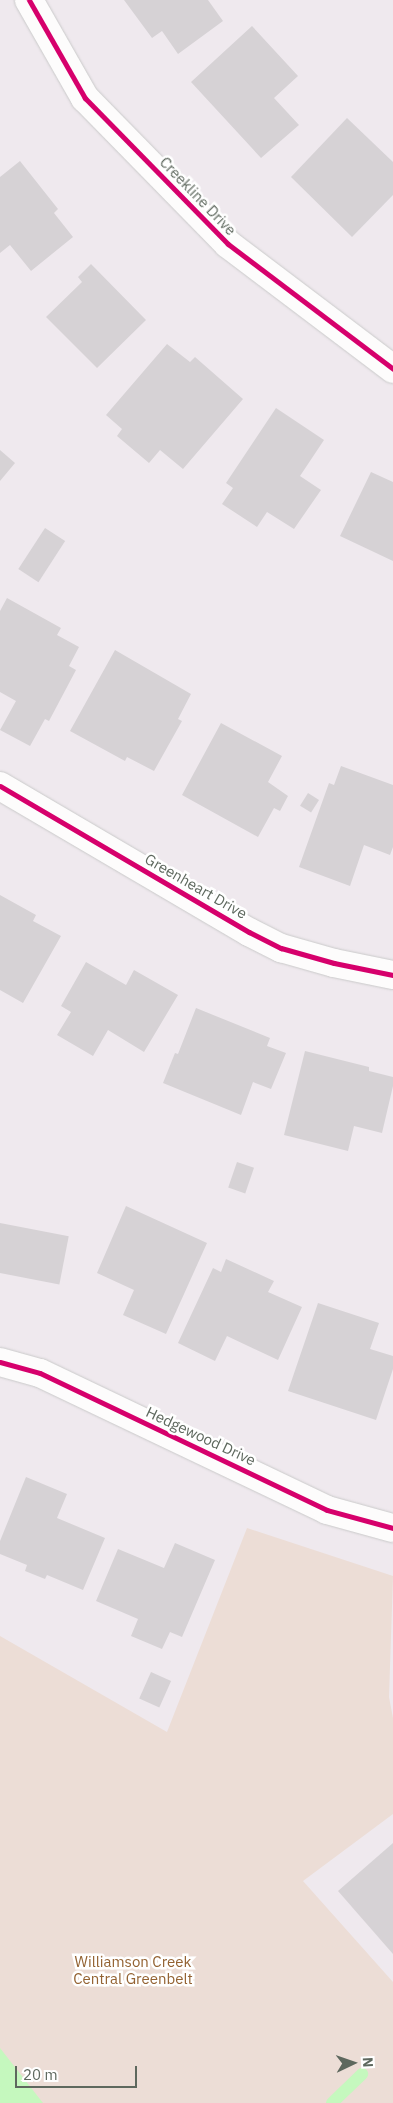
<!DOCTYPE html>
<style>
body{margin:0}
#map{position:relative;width:393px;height:2103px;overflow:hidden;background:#efe9ee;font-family:"IBM Plex Sans",sans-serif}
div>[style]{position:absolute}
.green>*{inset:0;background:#ecddd6}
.water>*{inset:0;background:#c5f8be}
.stream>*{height:12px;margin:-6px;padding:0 6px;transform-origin:6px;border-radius:6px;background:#c5f8be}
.building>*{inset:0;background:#d6d2d5;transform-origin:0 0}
.roads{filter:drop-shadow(0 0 1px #cacaca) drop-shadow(0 0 1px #cacaca)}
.minor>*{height:28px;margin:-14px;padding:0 14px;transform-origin:14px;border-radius:14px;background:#fdfcfc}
.cycleway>*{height:5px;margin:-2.5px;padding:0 2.5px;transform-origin:2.5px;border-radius:2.5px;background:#d6006c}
span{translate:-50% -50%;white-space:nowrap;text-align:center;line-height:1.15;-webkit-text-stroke:5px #fff;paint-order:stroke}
.street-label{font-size:15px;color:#5e685e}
.park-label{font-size:15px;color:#936232}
.north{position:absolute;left:328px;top:2038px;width:50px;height:50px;-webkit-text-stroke:4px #fff;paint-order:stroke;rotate:87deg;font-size:14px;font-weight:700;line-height:20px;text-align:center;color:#5e685e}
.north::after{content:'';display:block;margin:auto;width:18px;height:22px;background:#5e685e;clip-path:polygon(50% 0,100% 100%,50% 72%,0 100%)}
.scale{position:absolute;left:15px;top:2066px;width:122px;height:22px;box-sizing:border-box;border:2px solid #5e685e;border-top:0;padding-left:6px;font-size:15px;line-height:18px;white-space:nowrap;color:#5e685e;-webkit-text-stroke:4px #fff;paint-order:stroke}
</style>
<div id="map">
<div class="green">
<i style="clip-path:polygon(247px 1528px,393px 1576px,389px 1697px,393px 1718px,393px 1814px,303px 1881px,393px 1982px,393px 2103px,0 2103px,0 1636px,167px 1732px)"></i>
</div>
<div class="water">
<i style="clip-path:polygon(0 2048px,43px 2103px,0 2103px)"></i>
</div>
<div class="stream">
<i style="left:332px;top:2103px;width:42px;rotate:-44deg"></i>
</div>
<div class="building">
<i style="clip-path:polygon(124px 0,208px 0,223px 21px,178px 54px,162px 31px,152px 38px)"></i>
<i style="clip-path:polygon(252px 26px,298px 76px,274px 98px,299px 125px,261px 158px,191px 82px)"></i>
<i style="clip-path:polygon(347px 118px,393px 162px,393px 195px,352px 237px,291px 177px)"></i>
<i style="clip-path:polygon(20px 161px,58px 209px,54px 213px,73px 237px,31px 271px,10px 245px,0 253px,0 177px)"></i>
<i style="clip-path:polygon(91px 264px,146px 320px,97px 368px,46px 317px,82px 282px,78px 277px)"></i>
<i style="clip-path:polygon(167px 344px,190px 362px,195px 357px,243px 399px,183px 469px,160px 450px,149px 463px,117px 436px,122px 429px,106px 415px)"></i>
<i style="clip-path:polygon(276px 408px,324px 440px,300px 476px,321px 490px,294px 529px,267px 512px,257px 527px,222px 504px,233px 488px,226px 483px)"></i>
<i style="clip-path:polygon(0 450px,15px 463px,0 481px)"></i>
<i style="clip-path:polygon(371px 472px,393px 482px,393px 561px,340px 536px)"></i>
<i style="left:45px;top:528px;width:24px;height:49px;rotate:33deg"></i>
<i style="clip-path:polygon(7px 598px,61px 628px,57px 635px,79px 647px,69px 666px,76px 670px,49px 721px,45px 719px,30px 746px,0 730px,16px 701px,0 692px,0 611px)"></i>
<i style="clip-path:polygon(115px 650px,191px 694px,178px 719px,182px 721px,154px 771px,127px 757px,125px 761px,70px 731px)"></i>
<i style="clip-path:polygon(221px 723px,282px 756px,268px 782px,288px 796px,280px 811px,274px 808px,258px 837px,182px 795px)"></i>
<i style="clip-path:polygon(341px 766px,393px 785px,393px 847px,390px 855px,364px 845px,350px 886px,299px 867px,329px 783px,334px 785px)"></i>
<i style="left:308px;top:793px;width:13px;height:15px;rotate:32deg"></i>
<i style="clip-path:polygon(0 895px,36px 915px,33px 921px,61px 936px,23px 1003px,0 990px)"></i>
<i style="clip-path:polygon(86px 962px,126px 985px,134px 970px,178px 995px,144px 1052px,108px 1030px,93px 1056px,57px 1035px,71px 1012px,61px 1006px)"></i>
<i style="clip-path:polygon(196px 1008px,270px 1038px,267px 1046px,286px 1053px,271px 1089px,253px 1082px,241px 1115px,163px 1083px,175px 1053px,178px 1054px)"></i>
<i style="clip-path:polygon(305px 1051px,369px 1067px,369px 1071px,393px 1077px,393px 1086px,382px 1133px,354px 1126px,348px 1151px,284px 1135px)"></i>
<i style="left:237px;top:1162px;width:18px;height:27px;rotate:19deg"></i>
<i style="clip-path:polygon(126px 1206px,207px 1243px,166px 1334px,123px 1315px,134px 1290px,97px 1273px)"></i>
<i style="left:0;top:1223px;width:70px;height:49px;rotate:11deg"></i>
<i style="clip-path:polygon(226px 1259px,274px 1281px,268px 1292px,302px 1307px,278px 1360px,227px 1336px,215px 1361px,178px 1343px,213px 1268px,221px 1272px)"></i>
<i style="clip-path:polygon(318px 1303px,379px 1323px,370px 1349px,393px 1356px,393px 1369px,376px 1420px,288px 1391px)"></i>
<i style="clip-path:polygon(26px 1477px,67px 1494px,57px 1518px,105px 1538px,83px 1590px,47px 1575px,45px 1579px,25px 1571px,27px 1565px,0 1554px,0 1541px)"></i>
<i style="clip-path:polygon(175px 1543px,215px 1560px,182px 1637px,170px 1632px,162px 1649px,131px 1636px,138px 1619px,96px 1601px,118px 1549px,164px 1568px)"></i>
<i style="left:151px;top:1672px;width:22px;height:29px;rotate:24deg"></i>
<i style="clip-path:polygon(393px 1843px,393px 1954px,338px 1891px)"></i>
</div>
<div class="roads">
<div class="minor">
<i style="left:29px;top:0;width:113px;rotate:60.3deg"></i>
<i style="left:85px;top:98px;width:204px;rotate:45.6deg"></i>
<i style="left:228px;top:244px;width:207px;rotate:37.1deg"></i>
<i style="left:0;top:786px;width:289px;rotate:30.4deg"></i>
<i style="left:249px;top:932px;width:36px;rotate:27deg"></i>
<i style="left:281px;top:948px;width:55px;rotate:15.8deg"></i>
<i style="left:334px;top:963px;width:60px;rotate:11.5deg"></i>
<i style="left:0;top:1362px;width:41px;rotate:15.4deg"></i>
<i style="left:40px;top:1373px;width:318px;rotate:25.5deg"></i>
<i style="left:327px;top:1510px;width:68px;rotate:15.3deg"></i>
</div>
</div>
<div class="cycleway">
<i style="left:29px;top:0;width:113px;rotate:60.3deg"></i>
<i style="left:85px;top:98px;width:204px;rotate:45.6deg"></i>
<i style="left:228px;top:244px;width:207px;rotate:37.1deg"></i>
<i style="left:0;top:786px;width:289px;rotate:30.4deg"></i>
<i style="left:249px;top:932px;width:36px;rotate:27deg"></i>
<i style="left:281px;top:948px;width:55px;rotate:15.8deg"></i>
<i style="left:334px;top:963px;width:60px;rotate:11.5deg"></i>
<i style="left:0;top:1362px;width:41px;rotate:15.4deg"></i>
<i style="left:40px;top:1373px;width:318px;rotate:25.5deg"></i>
<i style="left:327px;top:1510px;width:68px;rotate:15.3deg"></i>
</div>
<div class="street-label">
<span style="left:198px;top:196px;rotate:46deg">Creekline Drive</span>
<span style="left:196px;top:886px;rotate:30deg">Greenheart Drive</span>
<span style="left:201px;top:1436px;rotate:25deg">Hedgewood Drive</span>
</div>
<div class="park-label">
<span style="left:133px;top:1970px">Williamson Creek<br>Central Greenbelt</span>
</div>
<div class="north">N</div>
<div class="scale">20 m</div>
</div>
